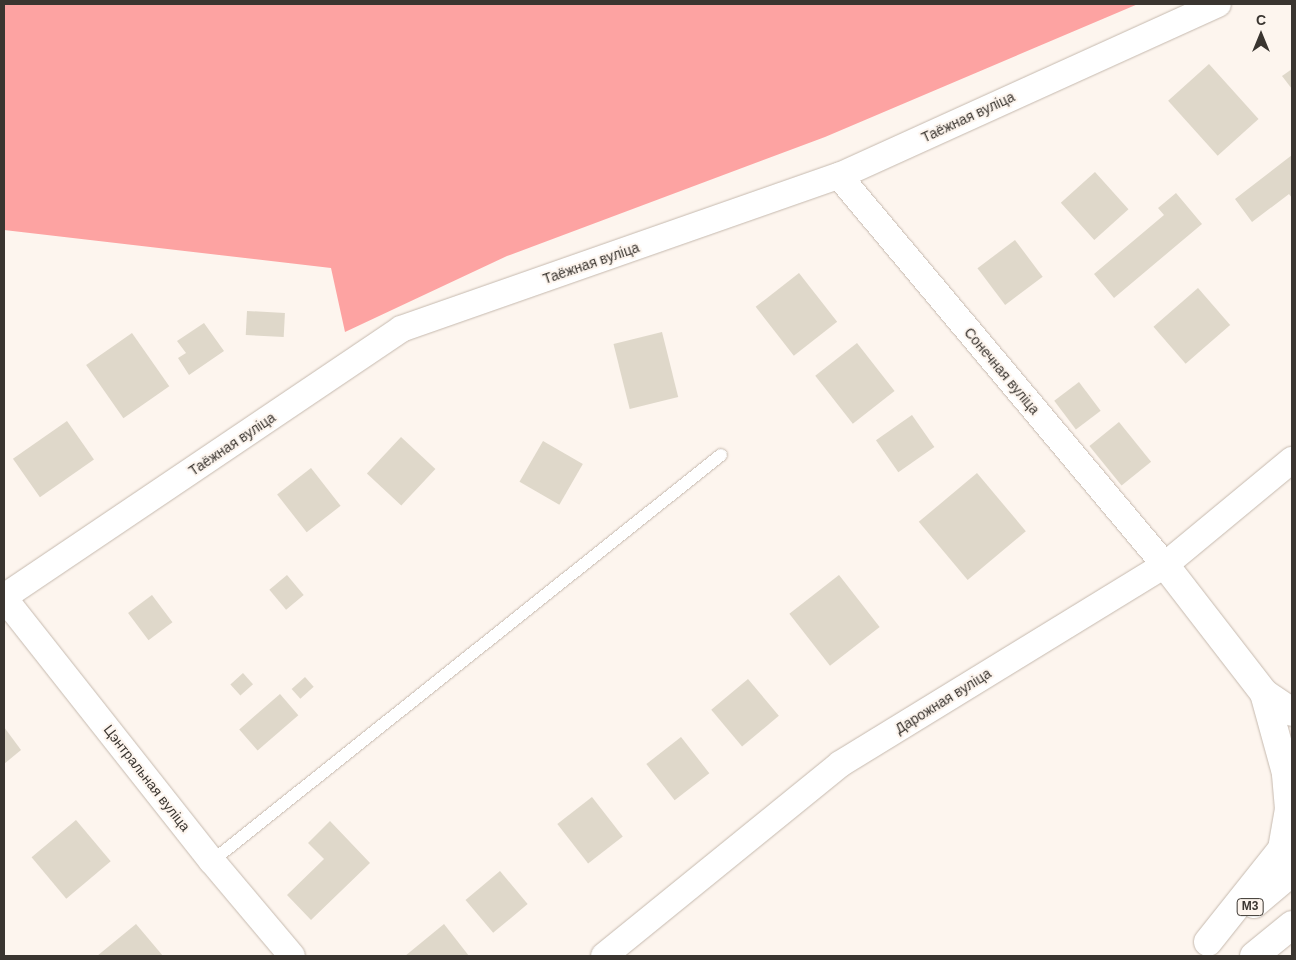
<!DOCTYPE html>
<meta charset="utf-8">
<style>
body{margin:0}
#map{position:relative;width:1296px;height:960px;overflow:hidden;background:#fdf5ee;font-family:Arial,sans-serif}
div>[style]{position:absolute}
.forest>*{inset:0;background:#fda3a2}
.building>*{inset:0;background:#dfd8ca;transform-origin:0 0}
.roads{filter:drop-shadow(0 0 1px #c5b9ae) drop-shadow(0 0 1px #c5b9ae)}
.lane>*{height:12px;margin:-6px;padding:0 6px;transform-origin:6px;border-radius:6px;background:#fff}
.street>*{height:26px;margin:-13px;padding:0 13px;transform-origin:13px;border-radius:13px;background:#fff}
.highway>*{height:28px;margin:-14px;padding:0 14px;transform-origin:14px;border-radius:14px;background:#fff}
span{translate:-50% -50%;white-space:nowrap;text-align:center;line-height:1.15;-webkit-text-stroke:4px #fdf5ee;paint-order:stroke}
.shield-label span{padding:1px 4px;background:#fdf5ee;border:1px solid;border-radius:4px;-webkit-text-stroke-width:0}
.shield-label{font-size:12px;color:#3a3530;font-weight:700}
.street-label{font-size:14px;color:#3a3530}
.frame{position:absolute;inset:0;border:5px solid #3a3530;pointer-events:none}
.north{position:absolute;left:1236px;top:10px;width:50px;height:50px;-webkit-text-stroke:4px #fdf5ee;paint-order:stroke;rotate:0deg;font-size:14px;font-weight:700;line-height:20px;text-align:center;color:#3a3530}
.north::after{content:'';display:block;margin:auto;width:18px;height:22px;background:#3a3530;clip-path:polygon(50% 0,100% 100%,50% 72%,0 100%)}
</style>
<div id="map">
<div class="forest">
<i style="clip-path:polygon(4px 4px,1138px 4px,825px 137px,507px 256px,345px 332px,331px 268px,4px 230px)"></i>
</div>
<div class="building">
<i style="left:1209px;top:64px;width:74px;height:55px;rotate:48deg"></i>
<i style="clip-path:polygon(1292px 69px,1292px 89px,1282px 76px)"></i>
<i style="clip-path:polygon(1292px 155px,1292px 198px,1289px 194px,1252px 222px,1235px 199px)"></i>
<i style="left:1095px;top:172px;width:50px;height:46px;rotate:48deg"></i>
<i style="clip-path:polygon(1176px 193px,1202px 224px,1114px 298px,1094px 274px,1164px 215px,1158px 208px)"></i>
<i style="left:1015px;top:240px;width:46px;height:47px;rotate:53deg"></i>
<i style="left:799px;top:273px;width:62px;height:55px;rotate:52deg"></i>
<i style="left:1198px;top:288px;width:49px;height:59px;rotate:49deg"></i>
<i style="left:247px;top:311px;width:38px;height:24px;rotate:3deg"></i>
<i style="clip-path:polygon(204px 323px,224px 351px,189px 375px,178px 358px,186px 353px,177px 341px)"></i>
<i style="left:662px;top:332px;width:67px;height:50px;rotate:76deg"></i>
<i style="left:132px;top:333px;width:65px;height:56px;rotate:55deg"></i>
<i style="left:857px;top:343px;width:61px;height:53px;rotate:52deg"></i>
<i style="left:1079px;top:382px;width:36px;height:31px;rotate:53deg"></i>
<i style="left:912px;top:415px;width:39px;height:44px;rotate:55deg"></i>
<i style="left:67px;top:421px;width:47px;height:66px;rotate:55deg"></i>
<i style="left:1119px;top:422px;width:51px;height:38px;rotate:51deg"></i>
<i style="left:401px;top:437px;width:47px;height:50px;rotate:43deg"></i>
<i style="left:543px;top:441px;width:46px;height:47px;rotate:30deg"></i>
<i style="left:311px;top:468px;width:48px;height:43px;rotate:52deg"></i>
<i style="left:977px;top:473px;width:76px;height:76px;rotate:50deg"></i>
<i style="left:287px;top:575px;width:26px;height:23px;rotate:50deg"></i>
<i style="left:839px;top:575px;width:66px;height:63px;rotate:52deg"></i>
<i style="left:152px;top:595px;width:34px;height:30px;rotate:53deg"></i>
<i style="left:243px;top:673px;width:15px;height:17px;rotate:48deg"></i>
<i style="left:305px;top:677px;width:13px;height:18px;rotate:48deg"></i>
<i style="left:748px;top:679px;width:48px;height:48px;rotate:50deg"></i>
<i style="left:280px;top:694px;width:28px;height:54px;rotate:49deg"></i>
<i style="clip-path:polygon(4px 727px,21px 750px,4px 764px)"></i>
<i style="left:681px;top:737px;width:46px;height:44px;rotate:52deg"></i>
<i style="left:592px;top:797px;width:50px;height:44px;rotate:52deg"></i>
<i style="left:76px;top:820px;width:54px;height:58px;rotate:50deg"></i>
<i style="clip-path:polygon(330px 821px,370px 863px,311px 920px,287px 895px,324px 859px,308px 843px)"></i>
<i style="left:500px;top:871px;width:43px;height:45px;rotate:50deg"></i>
<i style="clip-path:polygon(136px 924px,163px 956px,97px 956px)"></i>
<i style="clip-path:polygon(444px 924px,469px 956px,405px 956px)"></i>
</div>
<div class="roads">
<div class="lane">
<i style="left:212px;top:861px;width:651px;rotate:-38.58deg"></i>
</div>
<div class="street">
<i style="left:839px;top:176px;width:508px;rotate:50.04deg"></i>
<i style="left:4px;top:597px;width:479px;rotate:-34deg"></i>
<i style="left:401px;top:329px;width:464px;rotate:-19.3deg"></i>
<i style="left:839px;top:176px;width:416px;rotate:-24.4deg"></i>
<i style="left:4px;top:598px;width:335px;rotate:51.7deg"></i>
<i style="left:212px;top:861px;width:124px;rotate:49.9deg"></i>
<i style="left:604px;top:956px;width:304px;rotate:-39.1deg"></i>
<i style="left:840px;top:764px;width:381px;rotate:-31.5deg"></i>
<i style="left:1165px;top:565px;width:165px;rotate:-39.6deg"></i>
</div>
<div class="highway">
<i style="left:1165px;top:565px;width:162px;rotate:52.3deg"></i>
<i style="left:1264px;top:693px;width:34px;rotate:34deg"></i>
<i style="left:1254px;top:904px;width:50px;rotate:-40.1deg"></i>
<i style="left:1208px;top:942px;width:119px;rotate:-51.5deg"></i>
<i style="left:1282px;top:849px;width:41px;rotate:-80.1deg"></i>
<i style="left:1289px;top:809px;width:36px;rotate:-95deg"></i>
<i style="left:1286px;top:773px;width:83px;rotate:-105.4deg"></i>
<i style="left:1254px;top:956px;width:49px;rotate:-39.2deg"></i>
</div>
</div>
<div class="shield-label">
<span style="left:1250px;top:907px">М3</span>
</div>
<div class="street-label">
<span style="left:968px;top:117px;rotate:-25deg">Таёжная вуліца</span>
<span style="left:591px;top:263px;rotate:-19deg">Таёжная вуліца</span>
<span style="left:1002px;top:371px;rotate:50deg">Сонечная вуліца</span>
<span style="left:232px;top:444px;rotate:-34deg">Таёжная вуліца</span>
<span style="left:943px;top:701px;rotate:-32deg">Дарожная вуліца</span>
<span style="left:147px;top:778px;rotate:52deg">Цэнтральная вуліца</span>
</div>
<div class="frame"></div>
<div class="north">С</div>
</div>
